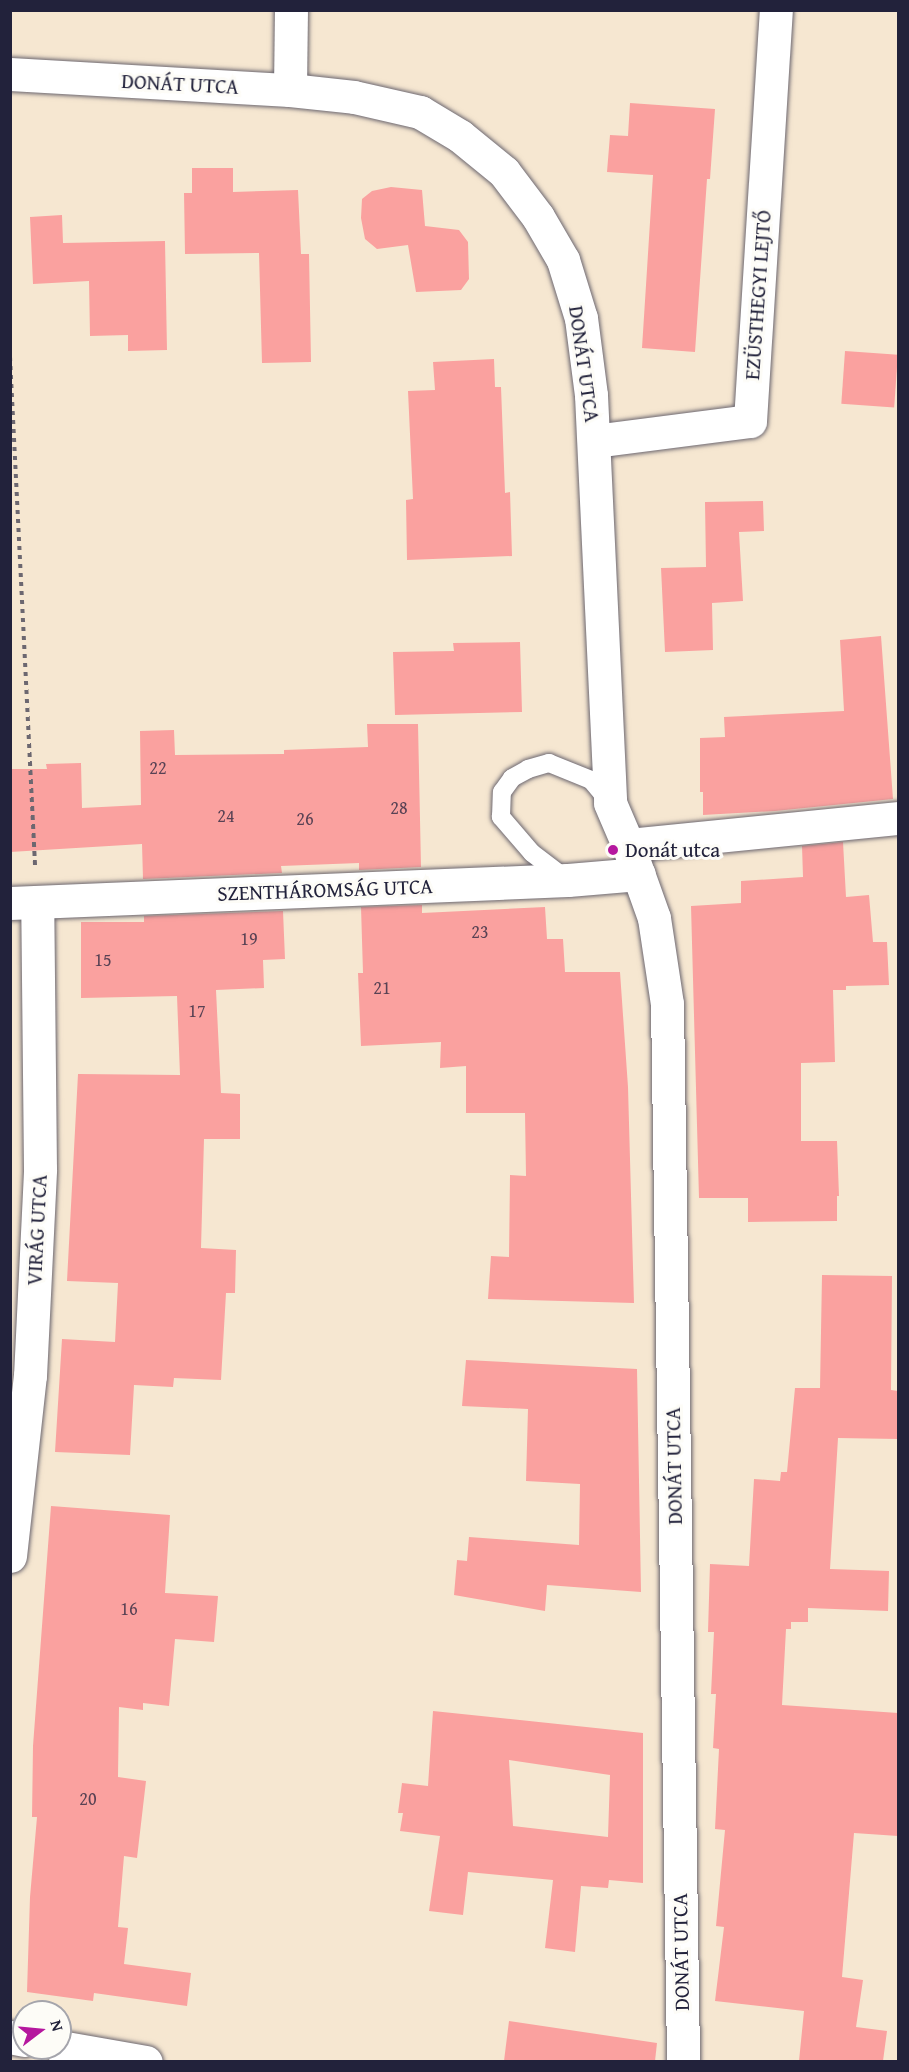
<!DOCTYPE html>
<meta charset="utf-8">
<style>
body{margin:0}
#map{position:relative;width:909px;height:2072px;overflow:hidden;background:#f6e7d1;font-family:"Gentium Book Plus",serif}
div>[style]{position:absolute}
.building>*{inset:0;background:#faa19f;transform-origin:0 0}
.path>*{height:4px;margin-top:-2px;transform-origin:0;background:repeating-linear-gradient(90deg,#6c6770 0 4.5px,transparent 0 9px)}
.roads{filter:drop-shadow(0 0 2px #6c6770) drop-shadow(0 0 2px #6c6770)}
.lane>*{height:18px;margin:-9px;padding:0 9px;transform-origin:9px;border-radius:9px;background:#fff}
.street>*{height:33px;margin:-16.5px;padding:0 16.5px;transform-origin:16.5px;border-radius:16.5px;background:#fff}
.dots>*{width:16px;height:16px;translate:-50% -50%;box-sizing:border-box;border:3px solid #fdfcf7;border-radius:50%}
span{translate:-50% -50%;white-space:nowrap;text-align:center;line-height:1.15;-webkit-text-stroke:6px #fdfcf7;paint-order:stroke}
.number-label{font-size:18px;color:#584254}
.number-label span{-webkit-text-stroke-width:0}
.street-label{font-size:21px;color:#22223b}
.poi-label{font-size:21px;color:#22223b}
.left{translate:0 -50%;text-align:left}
.frame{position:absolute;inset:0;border:12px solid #22223b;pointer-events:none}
.north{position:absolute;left:12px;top:2000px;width:60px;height:60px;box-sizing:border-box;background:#fdfcf7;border:2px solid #a5a5ac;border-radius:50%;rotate:74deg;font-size:16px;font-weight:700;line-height:24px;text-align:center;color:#22223b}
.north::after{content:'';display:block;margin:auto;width:21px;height:27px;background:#b5179e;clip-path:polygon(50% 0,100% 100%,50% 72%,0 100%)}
</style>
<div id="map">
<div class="building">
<i style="clip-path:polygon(630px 103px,715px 109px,710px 179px,707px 179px,695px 352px,642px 348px,653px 175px,607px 172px,610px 135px,628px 136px)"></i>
<i style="clip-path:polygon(192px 168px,233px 168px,233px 192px,298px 190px,301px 254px,309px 254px,311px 362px,262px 363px,259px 253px,185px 254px,184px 193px,192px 193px)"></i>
<i style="clip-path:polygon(391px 187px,422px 190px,425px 226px,459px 230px,468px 242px,469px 279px,461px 290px,416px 292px,408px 245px,377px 249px,365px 239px,361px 218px,362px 199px,372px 191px)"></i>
<i style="clip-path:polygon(62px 215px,63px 243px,165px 241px,167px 350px,128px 351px,128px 335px,90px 336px,89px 281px,33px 284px,30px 217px)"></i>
<i style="left:845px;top:351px;width:53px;height:53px;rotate:4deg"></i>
<i style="clip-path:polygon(494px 359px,495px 387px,501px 387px,505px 493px,510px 492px,512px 556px,407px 560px,406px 500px,413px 499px,408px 391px,435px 390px,433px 362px)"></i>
<i style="clip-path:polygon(763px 501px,764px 531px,739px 532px,743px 601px,712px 603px,713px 650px,665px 652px,661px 568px,706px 567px,705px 502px)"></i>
<i style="clip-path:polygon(881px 636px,893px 799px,775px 811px,703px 815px,703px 792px,700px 792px,700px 738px,725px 737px,724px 717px,844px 711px,840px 640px)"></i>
<i style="clip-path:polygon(520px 642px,522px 712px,395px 715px,393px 652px,454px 651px,453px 643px)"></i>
<i style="clip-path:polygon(367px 724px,418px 724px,421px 867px,359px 870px,359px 863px,281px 866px,282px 873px,143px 879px,142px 844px,10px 852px,10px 769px,47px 769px,46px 764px,81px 763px,82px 808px,141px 805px,140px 731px,174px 730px,175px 755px,284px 754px,284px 750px,368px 747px)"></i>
<i style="clip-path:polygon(843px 842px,846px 897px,869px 895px,873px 942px,887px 942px,889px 985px,846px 986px,846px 990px,833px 990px,835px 1062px,801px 1063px,801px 1141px,837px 1141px,839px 1196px,837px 1196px,837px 1221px,748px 1222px,748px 1198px,699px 1198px,691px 906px,741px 903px,741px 881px,803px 877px,802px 846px)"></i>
<i style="clip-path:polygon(422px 905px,422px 913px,545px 907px,547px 939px,563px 939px,565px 972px,620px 972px,628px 1087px,634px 1303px,488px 1299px,491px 1256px,509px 1257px,510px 1175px,526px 1176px,525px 1113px,466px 1113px,466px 1066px,440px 1068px,441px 1042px,361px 1046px,358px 973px,363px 973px,361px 907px)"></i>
<i style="clip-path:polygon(283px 911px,285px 959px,263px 960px,264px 988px,216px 990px,221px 1093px,240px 1094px,240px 1139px,204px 1139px,201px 1248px,236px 1250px,235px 1293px,226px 1293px,221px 1380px,174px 1378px,173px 1387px,134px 1385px,130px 1455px,55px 1452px,62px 1339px,115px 1342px,118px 1283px,67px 1281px,78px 1074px,180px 1075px,177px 996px,81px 998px,81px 922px,144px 922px,144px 916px)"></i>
<i style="clip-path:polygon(822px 1275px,892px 1276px,891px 1390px,898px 1391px,898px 1439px,838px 1438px,830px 1569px,889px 1571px,888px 1611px,808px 1608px,808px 1622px,791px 1622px,791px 1629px,786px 1629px,782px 1705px,898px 1713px,898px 1836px,854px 1833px,842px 1977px,863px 1980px,856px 2027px,887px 2031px,883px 2061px,799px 2061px,804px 2011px,715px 2001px,724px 1927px,716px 1926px,725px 1830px,715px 1829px,719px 1749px,713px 1748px,716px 1694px,711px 1694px,714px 1632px,708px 1632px,710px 1564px,749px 1566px,754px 1479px,780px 1481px,781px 1472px,787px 1472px,795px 1388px,820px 1388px)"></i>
<i style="clip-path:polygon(466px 1360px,637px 1369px,641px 1592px,547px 1585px,545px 1611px,454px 1595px,457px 1560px,467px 1561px,469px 1537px,579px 1545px,580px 1484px,526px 1481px,528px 1409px,462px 1406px)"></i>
<i style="clip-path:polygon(51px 1506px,170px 1515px,165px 1593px,218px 1596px,214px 1642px,175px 1639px,169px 1706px,143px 1703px,143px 1710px,119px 1707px,118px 1777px,146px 1781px,137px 1858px,124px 1856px,118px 1927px,128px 1928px,124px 1964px,191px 1973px,187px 2006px,94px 1993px,93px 2001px,27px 1992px,30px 1897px,37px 1817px,32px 1817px,33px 1746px)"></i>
<i style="clip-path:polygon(evenodd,433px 1711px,643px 1733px,643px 1883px,609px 1880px,608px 1888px,581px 1886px,575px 1952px,545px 1948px,553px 1880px,468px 1872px,463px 1915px,429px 1911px,440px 1836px,400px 1831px,403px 1813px,398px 1813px,402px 1783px,428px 1786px,433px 1711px,509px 1760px,610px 1775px,608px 1837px,513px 1826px,509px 1760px)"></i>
<i style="clip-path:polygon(509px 2021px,657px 2043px,655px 2061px,504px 2061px)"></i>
</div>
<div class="path">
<i style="left:10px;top:357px;width:509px;rotate:87.18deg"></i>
</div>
<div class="roads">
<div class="lane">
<i style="left:566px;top:879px;width:43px;rotate:-142.6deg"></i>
<i style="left:532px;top:853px;width:48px;rotate:-130.7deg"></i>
<i style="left:501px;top:817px;width:25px;rotate:-88deg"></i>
<i style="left:502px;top:792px;width:17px;rotate:-54deg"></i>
<i style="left:512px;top:778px;width:18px;rotate:-29deg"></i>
<i style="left:528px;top:769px;width:22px;rotate:-16deg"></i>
<i style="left:549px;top:763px;width:45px;rotate:22deg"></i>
<i style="left:591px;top:780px;width:25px;rotate:50deg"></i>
</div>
<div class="street">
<i style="left:10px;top:74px;width:280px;rotate:3.3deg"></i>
<i style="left:290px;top:90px;width:64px;rotate:6.2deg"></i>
<i style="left:354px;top:97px;width:68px;rotate:12.8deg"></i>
<i style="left:420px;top:112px;width:47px;rotate:31deg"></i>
<i style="left:460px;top:136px;width:57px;rotate:39.3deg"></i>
<i style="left:504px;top:172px;width:56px;rotate:52.9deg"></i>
<i style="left:538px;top:217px;width:50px;rotate:59.8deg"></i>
<i style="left:563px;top:260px;width:61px;rotate:72.8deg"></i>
<i style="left:581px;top:318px;width:78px;rotate:82.6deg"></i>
<i style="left:591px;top:395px;width:408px;rotate:87.3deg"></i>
<i style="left:610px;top:803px;width:46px;rotate:66.8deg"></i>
<i style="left:628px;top:845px;width:77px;rotate:70.4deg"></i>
<i style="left:654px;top:918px;width:87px;rotate:81.4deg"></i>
<i style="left:667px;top:1004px;width:1058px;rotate:89.13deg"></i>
<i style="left:290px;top:90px;width:80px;rotate:-89.3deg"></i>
<i style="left:594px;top:441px;width:157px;rotate:-7.3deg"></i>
<i style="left:750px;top:421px;width:412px;rotate:-86.4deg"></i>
<i style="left:628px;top:845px;width:271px;rotate:-5.7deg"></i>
<i style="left:10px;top:903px;width:558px;rotate:-2.36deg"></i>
<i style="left:568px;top:880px;width:71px;rotate:-4.8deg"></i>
<i style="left:10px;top:1556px;width:181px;rotate:-83.7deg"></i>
<i style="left:30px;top:1376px;width:207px;rotate:-87.2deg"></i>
<i style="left:40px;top:1169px;width:267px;rotate:-90.6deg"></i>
<i style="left:10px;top:2037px;width:14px;rotate:12deg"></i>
<i style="left:60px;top:2047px;width:87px;rotate:9.9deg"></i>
</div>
</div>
<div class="dots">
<i style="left:613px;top:850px;background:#b5179e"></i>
</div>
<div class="number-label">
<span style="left:158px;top:768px">22</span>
<span style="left:399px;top:808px">28</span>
<span style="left:226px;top:816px">24</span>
<span style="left:305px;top:819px">26</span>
<span style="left:480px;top:932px">23</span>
<span style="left:249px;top:939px">19</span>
<span style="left:103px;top:960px">15</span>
<span style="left:382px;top:988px">21</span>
<span style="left:197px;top:1011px">17</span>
<span style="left:129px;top:1609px">16</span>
<span style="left:88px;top:1799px">20</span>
</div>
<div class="street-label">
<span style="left:180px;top:84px;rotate:3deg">DONÁT UTCA</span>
<span style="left:758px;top:295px;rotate:-86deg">EZÜSTHEGYI LEJTŐ</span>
<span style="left:584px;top:364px;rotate:82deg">DONÁT UTCA</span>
<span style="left:325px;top:890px;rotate:-2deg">SZENTHÁROMSÁG UTCA</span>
<span style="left:37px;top:1230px;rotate:-87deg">VIRÁG UTCA</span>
<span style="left:674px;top:1466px;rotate:-91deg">DONÁT UTCA</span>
<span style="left:681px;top:1952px;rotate:-91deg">DONÁT UTCA</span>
</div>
<div class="poi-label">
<span class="left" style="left:625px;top:850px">Donát utca</span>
</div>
<div class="frame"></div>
<div class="north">N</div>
</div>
